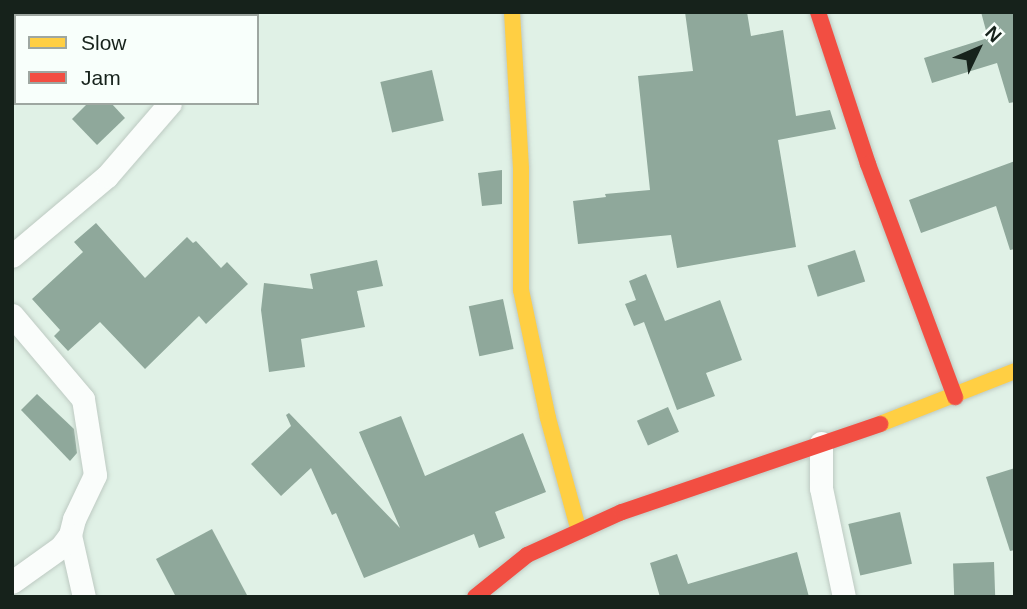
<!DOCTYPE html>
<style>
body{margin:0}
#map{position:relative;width:1027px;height:609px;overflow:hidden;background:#e0f1e6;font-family:Arial,sans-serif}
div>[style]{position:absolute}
.building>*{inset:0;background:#8fa89b;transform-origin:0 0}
.roads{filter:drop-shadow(0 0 2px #bdcac2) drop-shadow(0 0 2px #bdcac2)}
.street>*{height:23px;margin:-11.5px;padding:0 11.5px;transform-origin:11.5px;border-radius:11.5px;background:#fafdfb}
.slow>*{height:16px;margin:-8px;padding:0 8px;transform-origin:8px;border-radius:8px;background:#ffcf43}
.jam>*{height:16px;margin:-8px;padding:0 8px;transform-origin:8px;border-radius:8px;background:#f24e42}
span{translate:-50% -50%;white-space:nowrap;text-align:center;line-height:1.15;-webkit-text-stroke:5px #f8fffb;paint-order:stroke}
.frame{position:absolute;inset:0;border:14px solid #16221b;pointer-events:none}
.legend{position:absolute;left:14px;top:14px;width:245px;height:91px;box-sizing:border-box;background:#f8fffb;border:2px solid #9ea7a1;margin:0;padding:9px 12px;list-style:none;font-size:21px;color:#16221b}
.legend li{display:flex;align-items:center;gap:14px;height:35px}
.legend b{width:35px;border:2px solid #9ea7a1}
.north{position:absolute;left:943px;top:14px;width:70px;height:70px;-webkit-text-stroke:5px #f8fffb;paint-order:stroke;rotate:46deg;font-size:19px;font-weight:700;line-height:28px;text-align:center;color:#16221b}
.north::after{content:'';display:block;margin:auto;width:24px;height:32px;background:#16221b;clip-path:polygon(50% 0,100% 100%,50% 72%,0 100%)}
</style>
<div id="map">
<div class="building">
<i style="clip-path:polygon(685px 12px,747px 12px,751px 36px,783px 30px,796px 116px,830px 110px,836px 129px,778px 140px,796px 247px,677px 268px,671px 235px,578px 244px,573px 201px,606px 197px,605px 194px,650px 190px,638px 76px,693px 71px)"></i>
<i style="clip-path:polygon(981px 12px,1015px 12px,1015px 102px,1009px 103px,997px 63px,932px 83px,924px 58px,988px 38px)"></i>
<i style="left:432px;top:70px;width:52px;height:53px;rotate:77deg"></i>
<i style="clip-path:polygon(88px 103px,111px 103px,125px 118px,97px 145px,72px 119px)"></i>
<i style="clip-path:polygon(1015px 161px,1015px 249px,1010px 250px,996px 206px,921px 233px,909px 200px)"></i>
<i style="clip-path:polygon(502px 170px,502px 204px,482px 206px,478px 173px)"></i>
<i style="clip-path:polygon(96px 223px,145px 278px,187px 237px,193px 243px,196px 241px,221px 268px,227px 262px,248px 284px,206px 324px,199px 316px,145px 369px,100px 322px,68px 351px,54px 336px,60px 330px,32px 299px,83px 252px,74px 242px)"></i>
<i style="left:855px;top:250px;width:33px;height:50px;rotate:72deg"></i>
<i style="clip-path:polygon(377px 260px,383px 286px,357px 291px,365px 327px,301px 339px,305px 367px,269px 372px,261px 310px,264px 283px,313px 289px,310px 274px)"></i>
<i style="clip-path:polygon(646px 274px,665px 321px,720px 300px,742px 360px,706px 373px,715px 396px,677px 410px,644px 322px,634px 326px,625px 304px,636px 300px,629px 281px)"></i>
<i style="left:503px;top:299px;width:51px;height:35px;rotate:78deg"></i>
<i style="clip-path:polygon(37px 394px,74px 429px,77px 453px,70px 461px,21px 410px)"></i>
<i style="left:668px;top:407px;width:27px;height:34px;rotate:66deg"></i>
<i style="clip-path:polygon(289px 413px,400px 528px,359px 432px,401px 416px,425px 476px,523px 433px,546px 492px,495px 512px,505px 538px,479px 548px,474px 534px,364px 578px,336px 513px,332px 515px,311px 468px,281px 496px,251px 464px,291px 426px,286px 415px)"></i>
<i style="clip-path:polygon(1015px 468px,1015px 550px,1010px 551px,986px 477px)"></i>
<i style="left:900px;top:512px;width:53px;height:53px;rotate:77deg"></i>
<i style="clip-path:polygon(212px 529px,248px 597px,176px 597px,156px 559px)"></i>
<i style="clip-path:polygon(797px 552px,809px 597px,660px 597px,650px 563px,677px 554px,688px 584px)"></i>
<i style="left:994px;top:562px;width:35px;height:41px;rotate:88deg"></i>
</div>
<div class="roads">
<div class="street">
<i style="left:204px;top:16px;width:4px;rotate:-90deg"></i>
<i style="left:12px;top:256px;width:124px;rotate:-40.1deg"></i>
<i style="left:107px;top:176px;width:96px;rotate:-49.2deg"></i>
<i style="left:12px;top:315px;width:110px;rotate:49.8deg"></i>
<i style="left:83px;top:399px;width:77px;rotate:81deg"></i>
<i style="left:95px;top:475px;width:49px;rotate:115.5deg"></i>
<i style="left:74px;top:519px;width:16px;rotate:104deg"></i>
<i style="left:70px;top:535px;width:64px;rotate:77.3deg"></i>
<i style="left:821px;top:443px;width:45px;rotate:90deg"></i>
<i style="left:821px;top:488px;width:111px;rotate:78.1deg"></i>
<i style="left:12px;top:582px;width:60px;rotate:-35.5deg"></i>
<i style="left:61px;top:547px;width:15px;rotate:-53deg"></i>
</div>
<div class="slow">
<i style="left:512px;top:12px;width:157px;rotate:86.7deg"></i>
<i style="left:521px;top:169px;width:121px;rotate:90deg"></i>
<i style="left:521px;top:290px;width:131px;rotate:78.1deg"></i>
<i style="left:548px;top:418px;width:117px;rotate:74.7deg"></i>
<i style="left:880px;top:424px;width:145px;rotate:-21.4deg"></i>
</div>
<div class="jam">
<i style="left:818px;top:12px;width:160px;rotate:71.8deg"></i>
<i style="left:868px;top:164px;width:249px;rotate:69.5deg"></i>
<i style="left:475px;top:597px;width:67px;rotate:-38.9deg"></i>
<i style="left:527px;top:555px;width:104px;rotate:-24.4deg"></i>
<i style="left:622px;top:512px;width:273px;rotate:-18.8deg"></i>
</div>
</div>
<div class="frame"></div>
<ul class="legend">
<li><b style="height:9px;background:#ffcf43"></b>Slow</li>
<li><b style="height:9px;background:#f24e42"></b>Jam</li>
</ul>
<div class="north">N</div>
</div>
